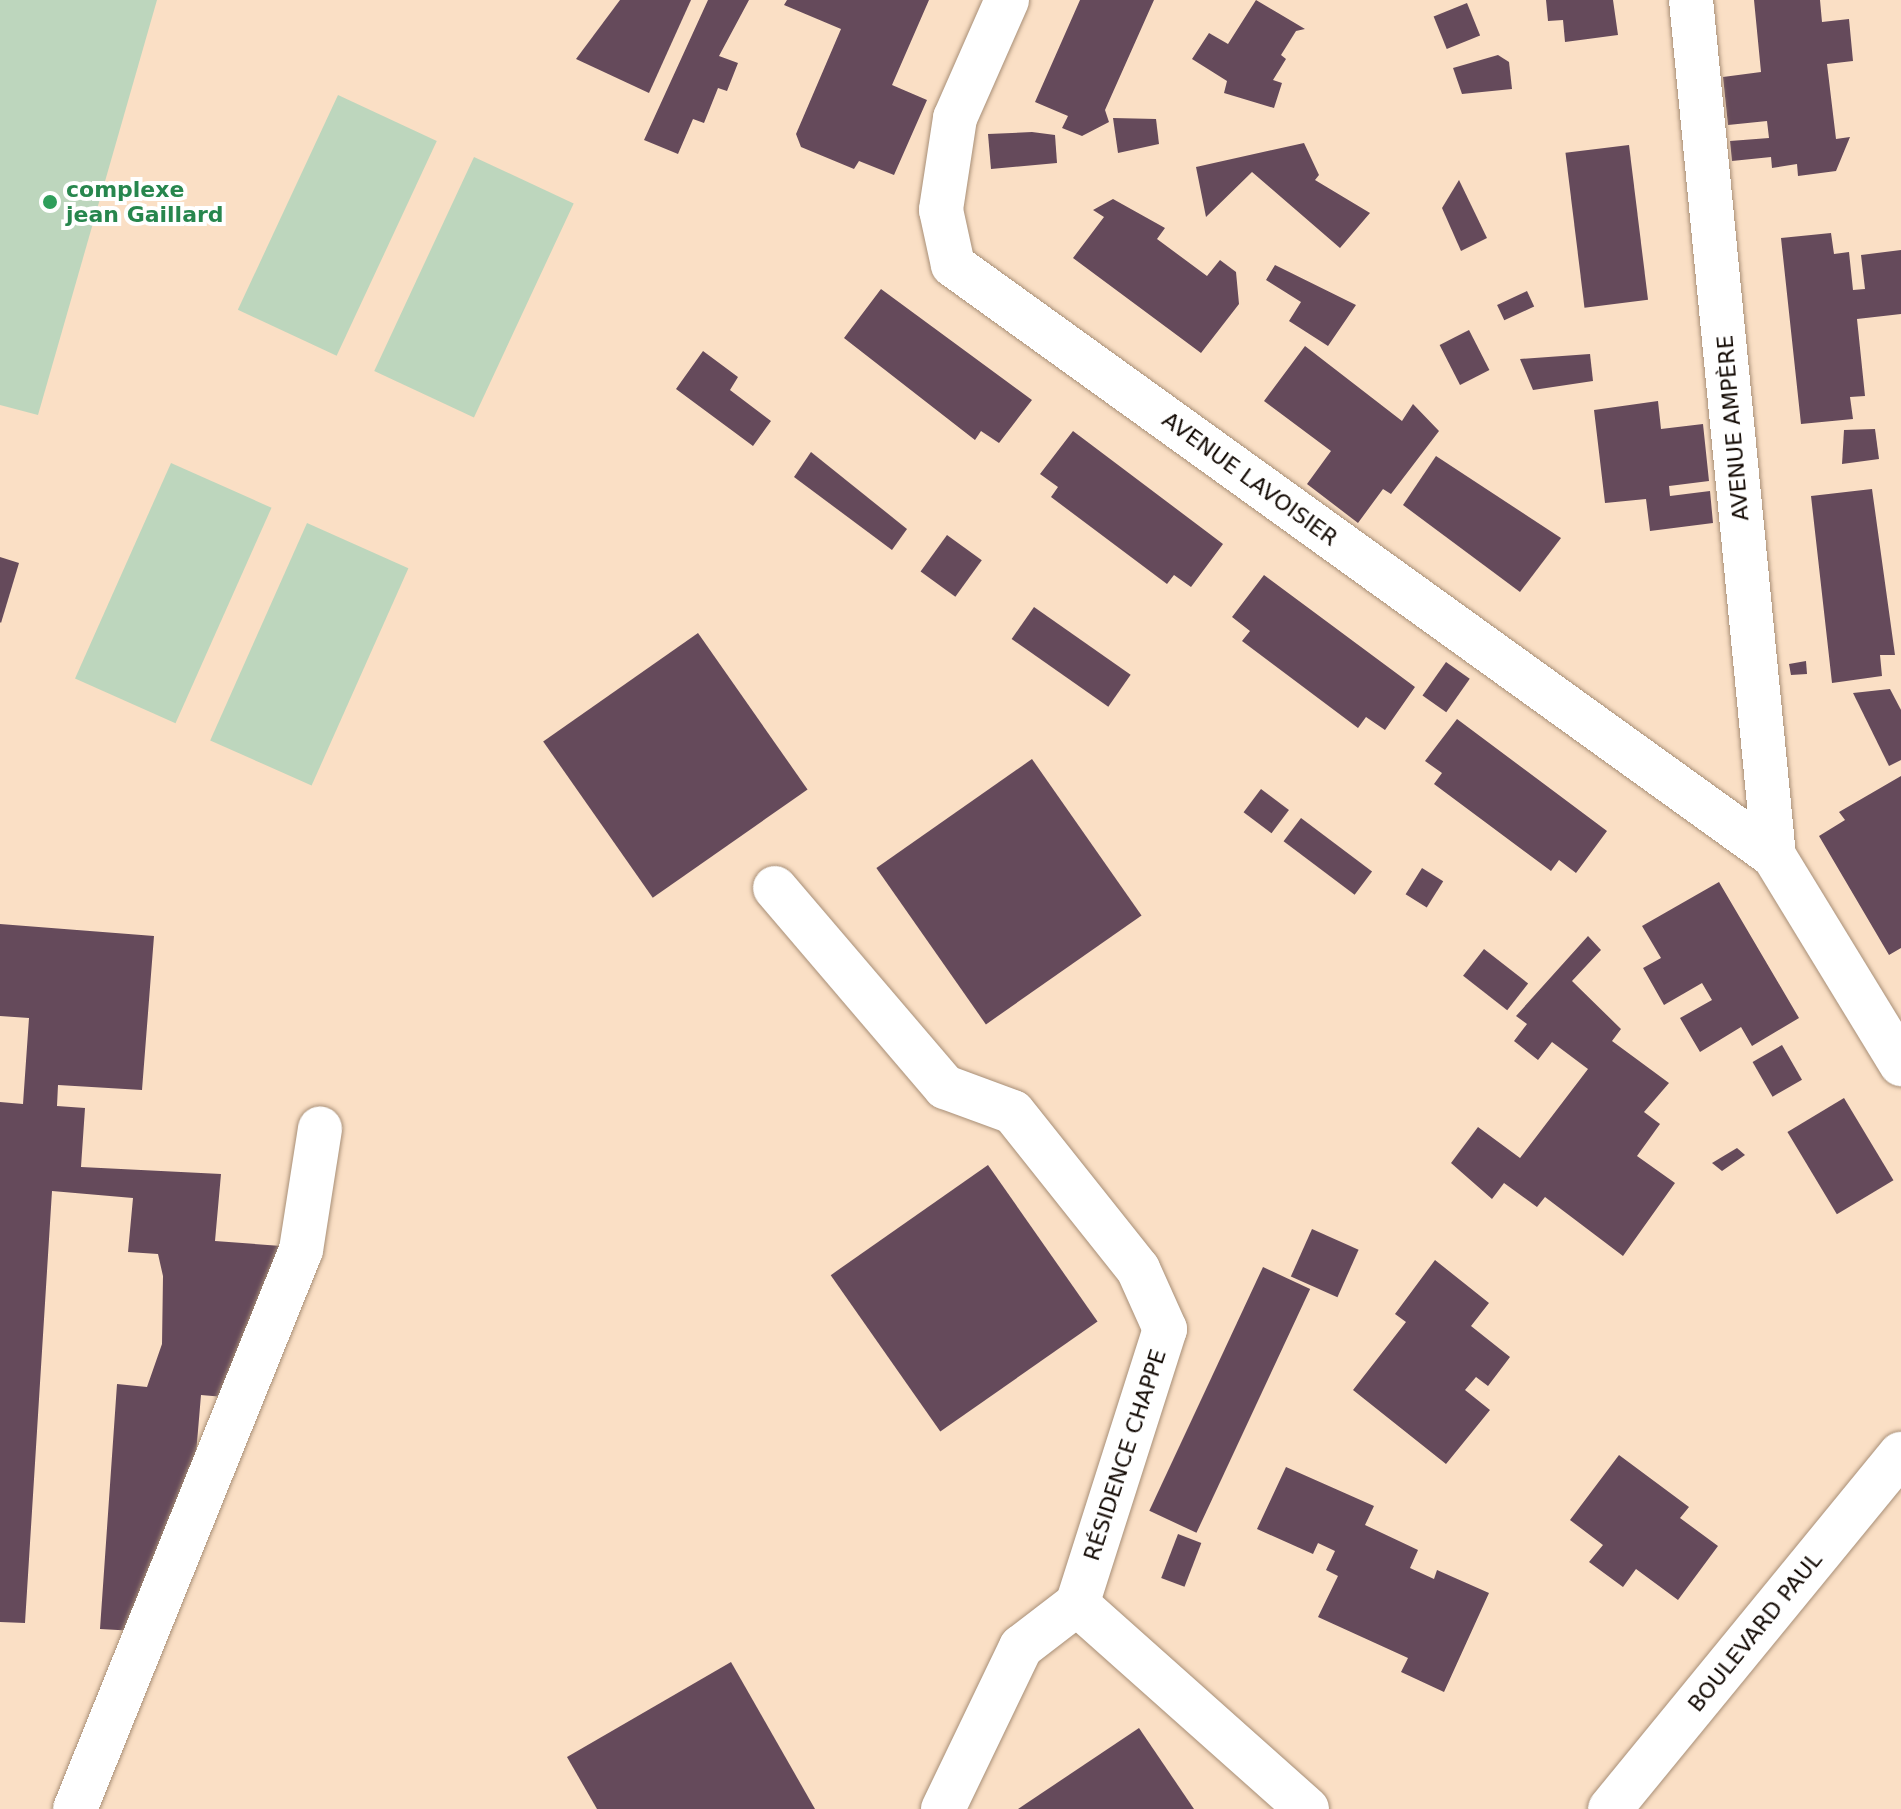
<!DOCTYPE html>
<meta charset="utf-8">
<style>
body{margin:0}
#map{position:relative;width:1901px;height:1809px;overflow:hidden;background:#fadfc5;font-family:"DejaVu Sans",sans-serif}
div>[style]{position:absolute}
.green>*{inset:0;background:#bdd6bd;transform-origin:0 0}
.building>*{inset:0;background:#654a5b;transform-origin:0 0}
.roads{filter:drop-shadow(0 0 2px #a88f77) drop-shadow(0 0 2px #a88f77)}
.minor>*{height:44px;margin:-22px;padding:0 22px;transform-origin:22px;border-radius:22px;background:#fff}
.dots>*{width:22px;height:22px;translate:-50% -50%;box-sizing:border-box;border:4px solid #fff;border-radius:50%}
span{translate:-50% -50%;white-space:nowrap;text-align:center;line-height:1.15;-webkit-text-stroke:8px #fff;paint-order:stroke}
.leisure-label{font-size:22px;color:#27864d;font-weight:700}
.left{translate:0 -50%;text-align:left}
.street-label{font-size:22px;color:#120903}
</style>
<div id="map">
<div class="green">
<i style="clip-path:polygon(0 0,157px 0,38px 415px,0 405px)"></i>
<i style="left:338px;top:95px;width:109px;height:237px;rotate:25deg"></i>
<i style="left:474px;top:157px;width:110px;height:236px;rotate:25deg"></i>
<i style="left:171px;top:463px;width:110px;height:236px;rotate:24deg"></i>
<i style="left:307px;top:523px;width:111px;height:238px;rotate:24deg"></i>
</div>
<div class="building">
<i style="clip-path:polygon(620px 0,691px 0,649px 93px,576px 59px)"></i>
<i style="clip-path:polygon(708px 0,749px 0,719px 56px,738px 63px,727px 91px,718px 88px,704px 123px,693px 119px,678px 154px,644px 140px)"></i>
<i style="clip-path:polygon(787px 0,929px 0,892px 85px,927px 100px,894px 175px,859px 161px,854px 169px,801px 147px,796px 134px,841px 29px,784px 5px)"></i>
<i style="clip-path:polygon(1080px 0,1154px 0,1105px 110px,1109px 122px,1082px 136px,1062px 128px,1068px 116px,1035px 102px)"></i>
<i style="clip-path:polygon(1256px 0,1305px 29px,1296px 31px,1281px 55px,1286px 59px,1273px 80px,1282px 83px,1274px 108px,1224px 93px,1227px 81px,1192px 59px,1209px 33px,1228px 44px)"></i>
<i style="clip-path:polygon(1546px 0,1613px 0,1618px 35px,1565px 42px,1563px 20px,1548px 21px)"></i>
<i style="clip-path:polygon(1754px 0,1820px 0,1822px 22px,1849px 19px,1853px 61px,1827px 64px,1836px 139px,1850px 137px,1836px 171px,1798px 176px,1797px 164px,1772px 168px,1771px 157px,1732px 161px,1730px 141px,1769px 138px,1767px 121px,1728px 125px,1723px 77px,1761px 72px)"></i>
<i style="left:1467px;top:3px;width:35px;height:36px;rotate:68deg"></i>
<i style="clip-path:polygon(1498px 55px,1509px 62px,1512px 89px,1462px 94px,1453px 68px)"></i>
<i style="clip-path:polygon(1113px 118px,1156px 119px,1159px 144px,1118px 153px)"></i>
<i style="clip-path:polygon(1032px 132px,1055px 135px,1057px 163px,991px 169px,988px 134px)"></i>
<i style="clip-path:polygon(1304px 143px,1319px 175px,1315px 180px,1370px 213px,1340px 248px,1252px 172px,1206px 217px,1196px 167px)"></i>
<i style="left:1629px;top:145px;width:156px;height:64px;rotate:83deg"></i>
<i style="clip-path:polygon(1459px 180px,1487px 238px,1461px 251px,1442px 208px)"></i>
<i style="clip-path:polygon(1113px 199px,1165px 228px,1157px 239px,1207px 276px,1220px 260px,1236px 272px,1239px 304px,1201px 353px,1073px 258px,1104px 217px,1093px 210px)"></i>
<i style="clip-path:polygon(1831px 233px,1834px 254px,1849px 252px,1853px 290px,1865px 289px,1861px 255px,1901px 250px,1901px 314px,1857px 319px,1865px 396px,1850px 397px,1853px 419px,1801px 424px,1781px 238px)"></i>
<i style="clip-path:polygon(1275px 265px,1356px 305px,1328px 346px,1289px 321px,1301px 302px,1266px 280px)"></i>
<i style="clip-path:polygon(881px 289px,1032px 400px,999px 443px,981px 431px,975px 440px,844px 338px)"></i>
<i style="left:1527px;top:291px;width:17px;height:33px;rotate:65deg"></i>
<i style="left:1469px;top:330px;width:45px;height:33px;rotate:63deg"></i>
<i style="clip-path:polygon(1305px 346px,1402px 421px,1413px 404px,1439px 431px,1391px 494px,1383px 489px,1358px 523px,1307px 484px,1331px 451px,1264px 401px)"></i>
<i style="clip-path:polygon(703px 351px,738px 377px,730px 390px,771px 421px,753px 446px,676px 389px)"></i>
<i style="clip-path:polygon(1590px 354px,1593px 381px,1533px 390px,1520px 359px)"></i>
<i style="clip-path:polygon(1658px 401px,1661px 429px,1703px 424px,1709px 481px,1669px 486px,1670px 496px,1710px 491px,1713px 523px,1650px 531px,1646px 499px,1605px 503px,1594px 410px)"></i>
<i style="clip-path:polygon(1875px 429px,1879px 459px,1842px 464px,1844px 430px)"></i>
<i style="clip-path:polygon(1073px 431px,1223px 544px,1191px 587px,1174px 575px,1167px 584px,1051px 497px,1058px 487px,1040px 474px)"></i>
<i style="clip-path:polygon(811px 452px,907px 529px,892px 550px,794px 477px)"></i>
<i style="clip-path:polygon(1436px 456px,1561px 538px,1520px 592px,1403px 505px)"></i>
<i style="clip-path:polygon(1872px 489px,1895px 655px,1880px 655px,1882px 676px,1832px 683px,1811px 496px)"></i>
<i style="left:947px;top:535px;width:43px;height:45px;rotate:36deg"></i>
<i style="clip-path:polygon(0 557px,19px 563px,1px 623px,0 622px)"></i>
<i style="clip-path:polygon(1264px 575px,1415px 687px,1385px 730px,1366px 717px,1358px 728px,1242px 641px,1250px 631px,1232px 617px)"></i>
<i style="left:1034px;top:607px;width:118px;height:39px;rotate:35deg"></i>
<i style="left:698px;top:633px;width:191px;height:189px;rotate:55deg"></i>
<i style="clip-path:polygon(1806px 661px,1807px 674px,1791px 675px,1789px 664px)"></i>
<i style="left:1446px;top:662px;width:29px;height:41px;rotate:35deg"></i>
<i style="clip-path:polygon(1890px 689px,1901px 710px,1901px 760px,1889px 766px,1853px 693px)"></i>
<i style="clip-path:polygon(1457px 719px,1607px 831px,1576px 873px,1559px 860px,1551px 871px,1434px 784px,1442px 773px,1425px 761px)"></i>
<i style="left:1032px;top:759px;width:191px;height:190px;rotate:55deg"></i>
<i style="clip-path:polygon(1901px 776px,1901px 948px,1889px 955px,1819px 836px,1845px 820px,1839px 812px)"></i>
<i style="left:1261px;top:789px;width:35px;height:29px;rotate:37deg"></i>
<i style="left:1301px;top:818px;width:89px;height:29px;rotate:37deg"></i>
<i style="left:1422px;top:868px;width:25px;height:31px;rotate:32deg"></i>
<i style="clip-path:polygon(1719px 882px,1799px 1018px,1752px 1046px,1741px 1027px,1700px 1052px,1680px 1018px,1712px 1000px,1702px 983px,1664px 1005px,1643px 968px,1661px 958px,1642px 926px)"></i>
<i style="clip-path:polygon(0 924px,154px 936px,142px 1090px,58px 1085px,57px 1106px,85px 1108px,81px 1167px,221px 1174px,215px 1241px,281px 1246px,224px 1397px,201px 1395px,194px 1478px,136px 1631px,100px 1629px,117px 1384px,147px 1387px,162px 1344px,163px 1276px,158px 1254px,128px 1252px,133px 1198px,52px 1191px,25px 1623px,0 1622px,0 1102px,23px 1104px,29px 1018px,0 1016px)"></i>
<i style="clip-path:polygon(1588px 936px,1601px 950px,1572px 981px,1621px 1029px,1612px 1041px,1669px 1083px,1644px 1112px,1660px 1124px,1637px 1156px,1675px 1183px,1623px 1256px,1545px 1197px,1537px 1207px,1504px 1183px,1492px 1199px,1451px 1163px,1478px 1127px,1520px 1158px,1588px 1069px,1552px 1042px,1538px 1060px,1514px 1041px,1527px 1024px,1516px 1016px)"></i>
<i style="left:1484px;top:949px;width:56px;height:34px;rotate:38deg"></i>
<i style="left:1782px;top:1045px;width:40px;height:34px;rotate:60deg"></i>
<i style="left:1844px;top:1098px;width:96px;height:66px;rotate:59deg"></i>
<i style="clip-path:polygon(1737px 1148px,1745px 1155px,1722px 1171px,1712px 1163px)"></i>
<i style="left:988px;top:1165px;width:191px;height:192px;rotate:55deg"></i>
<i style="left:1312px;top:1229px;width:51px;height:52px;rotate:24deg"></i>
<i style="clip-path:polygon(1435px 1260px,1489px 1303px,1471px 1326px,1510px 1357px,1488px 1386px,1476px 1377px,1465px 1390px,1490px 1410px,1446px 1464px,1353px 1390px,1406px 1322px,1395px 1314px)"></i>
<i style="left:1263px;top:1267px;width:52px;height:269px;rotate:25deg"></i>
<i style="clip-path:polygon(1619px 1455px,1689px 1507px,1680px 1518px,1718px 1546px,1678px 1600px,1636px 1569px,1623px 1587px,1589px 1562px,1603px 1545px,1570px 1520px)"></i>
<i style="clip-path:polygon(1286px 1467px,1374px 1506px,1365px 1525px,1418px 1550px,1410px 1568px,1434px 1579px,1437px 1570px,1489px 1593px,1444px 1692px,1401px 1672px,1408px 1658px,1318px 1617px,1338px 1576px,1326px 1570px,1335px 1551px,1318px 1543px,1313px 1554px,1257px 1529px)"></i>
<i style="left:1178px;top:1534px;width:25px;height:47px;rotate:21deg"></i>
<i style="clip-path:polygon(731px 1662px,815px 1809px,597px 1809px,567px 1757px)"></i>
<i style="clip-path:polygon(1139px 1728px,1194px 1809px,1018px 1809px)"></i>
</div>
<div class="roads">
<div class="minor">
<i style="left:1007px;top:0;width:129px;rotate:113.8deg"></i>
<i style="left:955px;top:118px;width:93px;rotate:98.7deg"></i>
<i style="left:941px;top:210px;width:56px;rotate:77.7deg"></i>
<i style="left:953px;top:265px;width:1012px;rotate:35.75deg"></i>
<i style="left:1774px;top:856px;width:244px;rotate:58.6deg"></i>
<i style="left:1691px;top:0;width:860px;rotate:84.46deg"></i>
<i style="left:775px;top:888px;width:262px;rotate:49.5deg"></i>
<i style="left:945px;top:1087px;width:72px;rotate:20.2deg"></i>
<i style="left:1013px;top:1112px;width:201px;rotate:51.5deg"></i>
<i style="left:1138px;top:1269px;width:66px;rotate:65.8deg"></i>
<i style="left:1165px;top:1329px;width:289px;rotate:107.7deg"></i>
<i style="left:1077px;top:1604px;width:308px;rotate:41.7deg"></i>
<i style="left:75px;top:1809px;width:603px;rotate:-67.99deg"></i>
<i style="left:301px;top:1250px;width:123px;rotate:-81.1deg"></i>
<i style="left:943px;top:1809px;width:180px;rotate:-64.3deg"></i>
<i style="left:1021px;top:1647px;width:71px;rotate:-37.5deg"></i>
<i style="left:1610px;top:1809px;width:459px;rotate:-50.7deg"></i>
</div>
</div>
<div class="dots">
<i style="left:50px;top:202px;background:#2e9e5b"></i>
</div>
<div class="leisure-label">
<span class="left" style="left:66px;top:202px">complexe<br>jean Gaillard</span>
</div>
<div class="street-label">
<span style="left:1733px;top:428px;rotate:-95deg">AVENUE AMPÈRE</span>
<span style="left:1250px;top:479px;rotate:36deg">AVENUE LAVOISIER</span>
<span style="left:1125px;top:1455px;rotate:-72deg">RÉSIDENCE CHAPPE</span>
<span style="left:1755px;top:1632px;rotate:-51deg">BOULEVARD PAUL</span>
</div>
</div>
